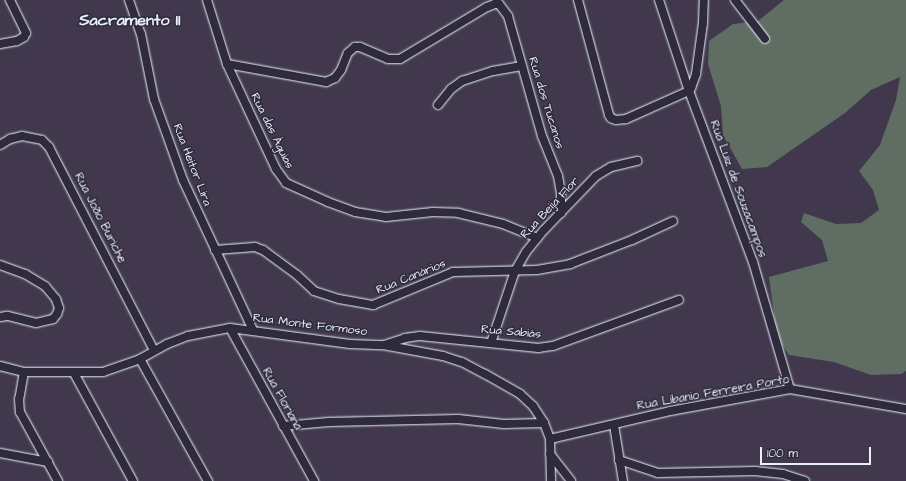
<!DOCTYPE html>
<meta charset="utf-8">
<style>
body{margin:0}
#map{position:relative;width:906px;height:481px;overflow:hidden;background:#41384e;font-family:"Architects Daughter",sans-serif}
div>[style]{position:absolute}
.green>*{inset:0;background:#5f6d63}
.roads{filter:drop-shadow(0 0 1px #e8f1f8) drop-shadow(0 0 1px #e8f1f8)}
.minor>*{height:8px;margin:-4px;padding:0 4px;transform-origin:4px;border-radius:4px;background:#2f2a3d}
span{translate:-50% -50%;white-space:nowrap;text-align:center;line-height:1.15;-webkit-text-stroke:3px #2f2a3d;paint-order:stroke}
.street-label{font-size:12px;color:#e8f1f8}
.district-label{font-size:16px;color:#e8f1f8;font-weight:700}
.scale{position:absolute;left:760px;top:447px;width:111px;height:18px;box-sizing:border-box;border:2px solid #e8f1f8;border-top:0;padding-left:5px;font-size:12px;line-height:14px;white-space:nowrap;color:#e8f1f8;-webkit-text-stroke:3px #2f2a3d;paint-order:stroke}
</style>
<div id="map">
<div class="green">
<i style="clip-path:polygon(784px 0,906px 0,906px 371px,901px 374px,871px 375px,834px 362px,789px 355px,777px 337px,769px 277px,828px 261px,822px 240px,801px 222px,804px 213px,836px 224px,861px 223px,879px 210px,873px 190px,859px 171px,880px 145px,896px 100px,900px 77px,871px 90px,845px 113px,767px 167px,742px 169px,723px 135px,721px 106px,708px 64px,709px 41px,733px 24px,758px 21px)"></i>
</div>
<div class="roads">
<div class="minor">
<i style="left:129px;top:0;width:36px;rotate:71deg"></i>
<i style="left:141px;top:34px;width:66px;rotate:78.7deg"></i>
<i style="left:154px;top:99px;width:86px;rotate:70.3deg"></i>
<i style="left:183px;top:180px;width:166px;rotate:65deg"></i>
<i style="left:207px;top:0;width:67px;rotate:72.6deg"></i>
<i style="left:227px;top:64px;width:116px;rotate:65deg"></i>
<i style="left:276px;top:169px;width:17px;rotate:54deg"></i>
<i style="left:286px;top:183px;width:46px;rotate:24.3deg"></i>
<i style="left:328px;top:202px;width:29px;rotate:20deg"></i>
<i style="left:355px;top:212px;width:31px;rotate:9deg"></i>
<i style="left:386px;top:217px;width:47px;rotate:-6.1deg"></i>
<i style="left:433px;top:212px;width:25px;rotate:2deg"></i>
<i style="left:458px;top:213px;width:46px;rotate:13.7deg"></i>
<i style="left:503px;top:224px;width:37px;rotate:22deg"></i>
<i style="left:578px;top:0;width:119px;rotate:74.9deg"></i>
<i style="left:609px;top:115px;width:4px;rotate:56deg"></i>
<i style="left:611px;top:118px;width:5px;rotate:22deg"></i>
<i style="left:616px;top:120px;width:10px;rotate:-6deg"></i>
<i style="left:626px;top:119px;width:69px;rotate:-24deg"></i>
<i style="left:689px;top:91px;width:4px;rotate:-56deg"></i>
<i style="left:691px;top:88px;width:15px;rotate:-70deg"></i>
<i style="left:696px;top:74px;width:51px;rotate:-82.2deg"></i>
<i style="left:703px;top:23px;width:23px;rotate:-88deg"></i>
<i style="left:659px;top:0;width:96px;rotate:71.8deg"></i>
<i style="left:689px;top:91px;width:183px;rotate:69.5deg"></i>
<i style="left:753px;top:262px;width:132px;rotate:73.8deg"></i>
<i style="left:735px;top:0;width:49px;rotate:52.4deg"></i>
<i style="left:0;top:44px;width:17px;rotate:-10deg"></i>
<i style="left:17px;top:41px;width:8px;rotate:-30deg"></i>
<i style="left:24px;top:37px;width:4px;rotate:-63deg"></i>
<i style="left:26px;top:33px;width:37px;rotate:-116deg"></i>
<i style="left:227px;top:64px;width:101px;rotate:10.3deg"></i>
<i style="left:326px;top:82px;width:10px;rotate:-24deg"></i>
<i style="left:335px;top:78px;width:10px;rotate:-53deg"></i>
<i style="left:341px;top:70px;width:18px;rotate:-68deg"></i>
<i style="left:348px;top:53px;width:9px;rotate:-41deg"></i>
<i style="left:355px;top:47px;width:5px"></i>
<i style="left:360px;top:47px;width:30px;rotate:23deg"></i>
<i style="left:388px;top:59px;width:12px"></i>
<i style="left:400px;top:59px;width:101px;rotate:-30.9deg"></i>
<i style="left:487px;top:7px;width:9px;rotate:-21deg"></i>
<i style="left:495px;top:4px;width:4px"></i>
<i style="left:499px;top:4px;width:15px;rotate:53deg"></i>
<i style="left:508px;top:16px;width:125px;rotate:74.2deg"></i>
<i style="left:542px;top:136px;width:43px;rotate:68.2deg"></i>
<i style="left:558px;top:176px;width:17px;rotate:80deg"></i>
<i style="left:561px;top:193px;width:20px;rotate:90deg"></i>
<i style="left:438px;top:105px;width:21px;rotate:-51deg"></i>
<i style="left:451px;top:89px;width:14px;rotate:-36deg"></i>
<i style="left:462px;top:81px;width:33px;rotate:-18deg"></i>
<i style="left:493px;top:71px;width:29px;rotate:-10deg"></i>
<i style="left:0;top:145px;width:12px;rotate:-31deg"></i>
<i style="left:10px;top:139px;width:12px;rotate:-14deg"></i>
<i style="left:22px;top:136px;width:20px;rotate:11deg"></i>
<i style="left:42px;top:140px;width:10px;rotate:45deg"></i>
<i style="left:49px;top:147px;width:229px;rotate:62.7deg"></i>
<i style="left:215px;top:250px;width:40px;rotate:-4.3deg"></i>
<i style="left:255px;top:247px;width:9px;rotate:21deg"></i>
<i style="left:263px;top:250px;width:42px;rotate:36.3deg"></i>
<i style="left:297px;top:275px;width:23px;rotate:43deg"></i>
<i style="left:314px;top:291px;width:26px;rotate:18deg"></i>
<i style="left:339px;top:299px;width:35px;rotate:10deg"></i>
<i style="left:373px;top:305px;width:87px;rotate:-22.4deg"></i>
<i style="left:453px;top:272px;width:84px;rotate:-1.4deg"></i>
<i style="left:537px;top:270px;width:34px;rotate:-10deg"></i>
<i style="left:570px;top:264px;width:66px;rotate:-21.2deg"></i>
<i style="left:632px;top:240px;width:45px;rotate:-24.9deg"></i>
<i style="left:0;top:265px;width:27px;rotate:20deg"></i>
<i style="left:25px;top:274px;width:23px;rotate:31deg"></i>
<i style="left:45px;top:286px;width:17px;rotate:50deg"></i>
<i style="left:56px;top:299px;width:9px;rotate:72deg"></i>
<i style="left:59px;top:308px;width:6px;rotate:108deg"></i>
<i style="left:57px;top:314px;width:6px;rotate:129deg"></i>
<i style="left:53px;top:319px;width:17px;rotate:167deg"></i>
<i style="left:36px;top:323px;width:30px;rotate:-166deg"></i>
<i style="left:7px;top:316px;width:7px;rotate:172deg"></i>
<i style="left:230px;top:328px;width:175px;rotate:61.2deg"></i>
<i style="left:491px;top:343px;width:76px;rotate:-71.6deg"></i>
<i style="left:515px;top:271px;width:22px;rotate:-60deg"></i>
<i style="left:526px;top:252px;width:28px;rotate:-51deg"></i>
<i style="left:544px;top:230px;width:75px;rotate:-46.1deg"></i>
<i style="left:596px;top:176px;width:17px;rotate:-31deg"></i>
<i style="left:611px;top:167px;width:27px;rotate:-13deg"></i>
<i style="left:384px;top:345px;width:22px;rotate:-18deg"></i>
<i style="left:405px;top:338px;width:15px;rotate:-8deg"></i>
<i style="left:420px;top:336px;width:119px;rotate:5.8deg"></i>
<i style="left:538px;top:348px;width:15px;rotate:-8deg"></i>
<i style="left:553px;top:346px;width:134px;rotate:-20.1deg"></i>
<i style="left:140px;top:359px;width:140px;rotate:60.9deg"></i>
<i style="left:0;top:366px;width:25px;rotate:14deg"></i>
<i style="left:24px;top:372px;width:79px"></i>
<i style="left:103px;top:372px;width:39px;rotate:-19deg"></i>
<i style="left:140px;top:359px;width:31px;rotate:-29deg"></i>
<i style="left:167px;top:344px;width:22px;rotate:-21deg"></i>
<i style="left:188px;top:336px;width:43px;rotate:-10.8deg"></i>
<i style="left:230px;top:328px;width:121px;rotate:7.6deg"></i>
<i style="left:350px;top:344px;width:33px;rotate:2deg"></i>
<i style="left:383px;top:345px;width:61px;rotate:10.4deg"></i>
<i style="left:443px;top:356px;width:20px;rotate:18deg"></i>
<i style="left:462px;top:362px;width:26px;rotate:28deg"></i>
<i style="left:485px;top:374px;width:40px;rotate:29.7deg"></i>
<i style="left:520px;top:394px;width:18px;rotate:43deg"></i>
<i style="left:533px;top:406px;width:20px;rotate:57deg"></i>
<i style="left:544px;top:423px;width:17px;rotate:69deg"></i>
<i style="left:550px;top:439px;width:42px;rotate:88.6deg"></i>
<i style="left:24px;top:372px;width:27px;rotate:100deg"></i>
<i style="left:19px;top:399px;width:13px;rotate:86deg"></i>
<i style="left:20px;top:412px;width:79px;rotate:61.2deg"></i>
<i style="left:74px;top:373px;width:123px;rotate:61.4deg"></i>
<i style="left:614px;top:425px;width:57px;rotate:80.9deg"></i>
<i style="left:283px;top:426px;width:46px;rotate:-5deg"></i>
<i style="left:329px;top:422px;width:129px;rotate:-1.3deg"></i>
<i style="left:458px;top:419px;width:46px;rotate:6.2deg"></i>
<i style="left:504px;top:424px;width:40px;rotate:-1.4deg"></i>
<i style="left:550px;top:439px;width:123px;rotate:-13.1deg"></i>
<i style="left:670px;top:411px;width:122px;rotate:-10.4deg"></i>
<i style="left:790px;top:389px;width:118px;rotate:9.8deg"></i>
<i style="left:0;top:453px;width:49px;rotate:10.6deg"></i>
<i style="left:550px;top:454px;width:34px;rotate:52deg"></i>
<i style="left:619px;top:460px;width:41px;rotate:18.4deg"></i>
<i style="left:658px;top:473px;width:97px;rotate:-1.2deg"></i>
<i style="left:755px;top:471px;width:28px;rotate:6deg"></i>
<i style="left:783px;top:474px;width:23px;rotate:18deg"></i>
</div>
</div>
<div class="street-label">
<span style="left:546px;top:103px;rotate:73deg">Rua dos Tucanos</span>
<span style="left:272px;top:131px;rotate:64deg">Rua das Águias</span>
<span style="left:192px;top:165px;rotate:69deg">Rua Heitor Lira</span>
<span style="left:738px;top:189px;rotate:70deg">Rua Luiz de Souzacampos</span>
<span style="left:550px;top:208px;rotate:-47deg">Rua Beija Flor</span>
<span style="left:100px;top:218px;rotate:63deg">Rua João Buriche</span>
<span style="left:411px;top:277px;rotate:-22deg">Rua Canários</span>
<span style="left:310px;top:325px;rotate:7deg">Rua Monte Formoso</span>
<span style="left:511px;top:332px;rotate:5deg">Rua Sabiás</span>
<span style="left:713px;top:393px;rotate:-10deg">Rua Libanio Ferreira Porto</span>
<span style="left:282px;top:399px;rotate:61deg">Rua Floriana</span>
</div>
<div class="district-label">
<span style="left:130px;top:20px">Sacramento II</span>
</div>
<div class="scale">100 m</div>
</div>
